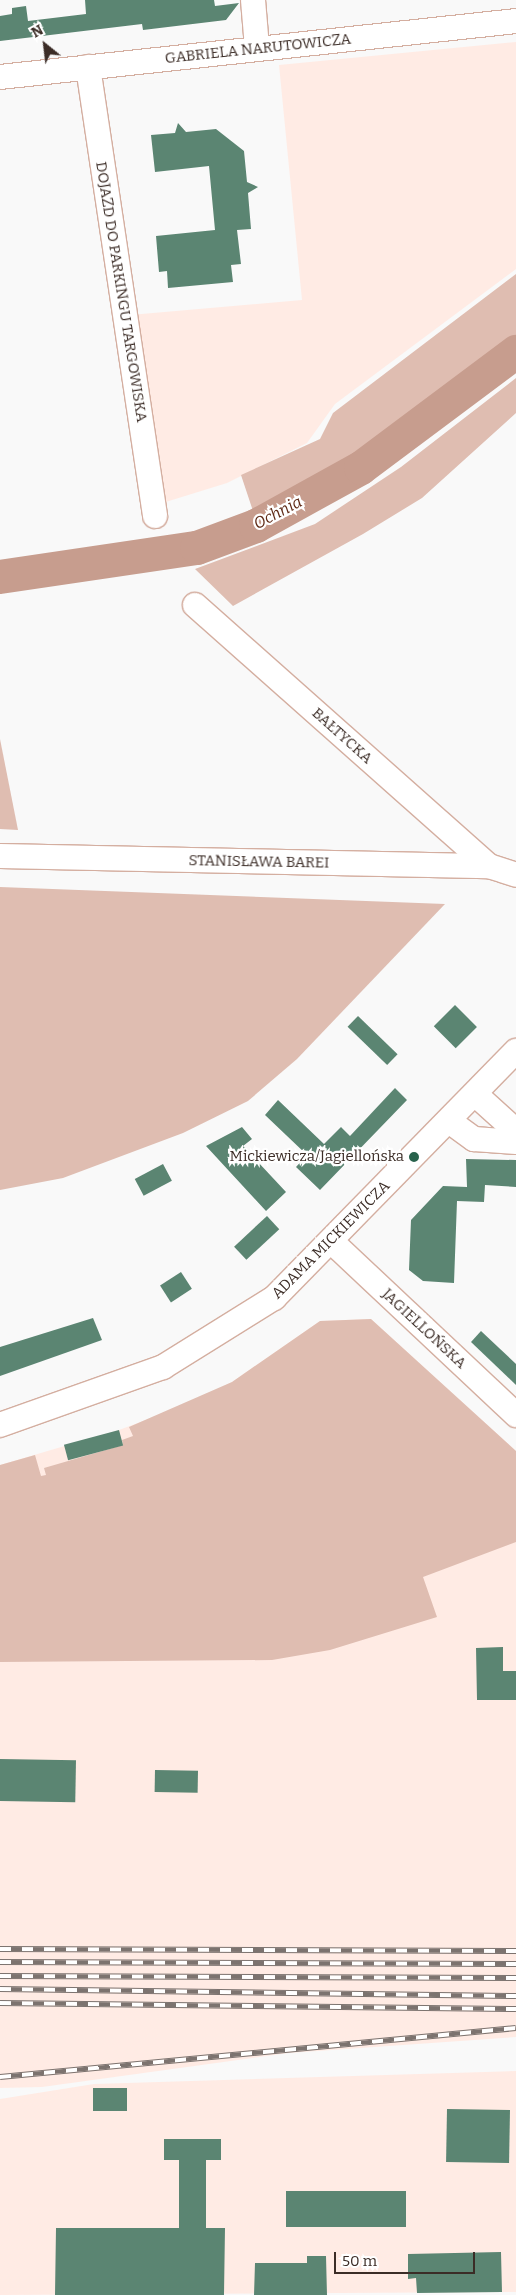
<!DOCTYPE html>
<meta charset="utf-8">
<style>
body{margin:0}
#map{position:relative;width:516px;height:2295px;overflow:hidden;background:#f9f9f9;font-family:Bitter,serif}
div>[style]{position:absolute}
.built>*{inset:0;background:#ffebe4}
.green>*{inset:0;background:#dfbdb1}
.river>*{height:34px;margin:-17px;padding:0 17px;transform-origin:17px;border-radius:17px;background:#c79d8e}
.building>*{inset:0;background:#5b8572;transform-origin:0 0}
.roads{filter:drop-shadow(1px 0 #d4aea0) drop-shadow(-1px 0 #d4aea0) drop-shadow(0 1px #d4aea0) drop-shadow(0 -1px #d4aea0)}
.minor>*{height:24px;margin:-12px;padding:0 12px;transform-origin:12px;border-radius:12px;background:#fff}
.rail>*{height:5.5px;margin-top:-2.75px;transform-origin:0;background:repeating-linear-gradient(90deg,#fff 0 11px,#7c736f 0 22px);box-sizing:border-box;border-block:1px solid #7c736f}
.dots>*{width:14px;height:14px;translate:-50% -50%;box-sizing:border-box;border:2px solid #fff;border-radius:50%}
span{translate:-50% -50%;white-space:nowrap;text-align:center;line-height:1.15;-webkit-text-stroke:4.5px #fff;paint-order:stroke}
.street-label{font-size:15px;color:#3b2c26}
.poi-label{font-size:15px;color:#3b2c26}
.right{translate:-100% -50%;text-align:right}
.water-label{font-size:16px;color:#5f2a16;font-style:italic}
.north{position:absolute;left:20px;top:20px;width:50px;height:50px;-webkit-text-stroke:4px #fff;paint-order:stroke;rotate:331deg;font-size:14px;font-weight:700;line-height:20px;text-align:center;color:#3b2c26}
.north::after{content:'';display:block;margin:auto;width:18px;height:22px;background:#3b2c26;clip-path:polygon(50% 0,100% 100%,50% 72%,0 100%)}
.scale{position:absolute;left:334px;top:2252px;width:141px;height:22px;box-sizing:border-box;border:2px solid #3b2c26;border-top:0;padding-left:6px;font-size:15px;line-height:18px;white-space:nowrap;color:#3b2c26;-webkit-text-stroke:4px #fff;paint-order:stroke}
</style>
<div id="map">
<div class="built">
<i style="clip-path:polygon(516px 42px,516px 269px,335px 404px,307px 443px,227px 483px,156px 505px,130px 315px,302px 300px,279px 65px)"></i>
<i style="clip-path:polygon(371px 1319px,516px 1451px,516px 2037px,289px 2053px,42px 2087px,0 2088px,0 1465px,119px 1430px,191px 1403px,232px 1382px,320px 1321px)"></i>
<i style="clip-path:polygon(516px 2071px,516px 2292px,0 2295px,0 2099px,94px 2084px)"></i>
</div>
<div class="green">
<i style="clip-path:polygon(516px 274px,516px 339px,344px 469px,254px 514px,241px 475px,320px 439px,333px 413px)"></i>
<i style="clip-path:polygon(516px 378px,516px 413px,422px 498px,363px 534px,233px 606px,195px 569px,315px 524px,401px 467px)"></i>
<i style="clip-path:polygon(0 739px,18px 830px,0 829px)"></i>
<i style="clip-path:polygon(0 887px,445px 904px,297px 1059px,248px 1101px,183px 1133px,63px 1178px,0 1190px)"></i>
<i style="clip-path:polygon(371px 1319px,516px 1451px,516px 1542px,423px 1577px,437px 1617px,330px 1650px,272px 1660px,0 1662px,0 1465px,35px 1455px,41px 1476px,46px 1475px,44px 1468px,123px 1445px,122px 1440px,133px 1436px,129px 1427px,232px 1382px,320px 1321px)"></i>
</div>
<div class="river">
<i style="left:0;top:577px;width:199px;rotate:-8.4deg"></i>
<i style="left:197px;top:548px;width:63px;rotate:-20.4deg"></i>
<i style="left:256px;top:526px;width:120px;rotate:-28.9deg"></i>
<i style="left:361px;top:468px;width:194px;rotate:-36.8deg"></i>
</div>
<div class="building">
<i style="clip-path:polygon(85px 0,214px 0,215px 6px,239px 3px,226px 20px,143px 30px,142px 24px,0 41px,0 16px,12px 14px,12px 8px,26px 6px,28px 21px,86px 14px)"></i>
<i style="clip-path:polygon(178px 123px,186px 132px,216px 129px,244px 151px,247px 182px,258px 187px,248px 193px,251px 229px,237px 230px,241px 264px,231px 265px,233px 282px,168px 288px,167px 271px,159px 272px,156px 236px,215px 230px,209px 166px,155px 172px,151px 135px,175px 133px)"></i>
<i style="left:455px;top:1005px;width:31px;height:30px;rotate:45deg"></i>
<i style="left:358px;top:1016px;width:55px;height:15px;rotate:44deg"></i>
<i style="clip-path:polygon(395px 1088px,407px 1100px,320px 1190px,296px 1167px,307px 1155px,265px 1115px,278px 1100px,324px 1144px,341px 1127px,350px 1136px)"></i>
<i style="clip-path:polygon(242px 1127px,252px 1139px,243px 1146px,286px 1192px,266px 1211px,206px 1146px)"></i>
<i style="clip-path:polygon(466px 1159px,516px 1160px,516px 1187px,485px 1185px,484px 1202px,457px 1201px,454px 1283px,423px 1281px,409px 1270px,411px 1220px,443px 1186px,467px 1187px)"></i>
<i style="left:163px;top:1164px;width:19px;height:32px;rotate:62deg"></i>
<i style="left:267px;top:1216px;width:18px;height:45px;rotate:47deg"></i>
<i style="left:181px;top:1272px;width:20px;height:25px;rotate:57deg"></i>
<i style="clip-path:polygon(93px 1318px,102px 1340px,0 1376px,0 1347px)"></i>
<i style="clip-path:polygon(481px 1331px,516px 1364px,516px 1385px,471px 1342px)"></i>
<i style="left:119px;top:1430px;width:16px;height:57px;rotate:75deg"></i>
<i style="clip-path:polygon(503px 1647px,503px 1671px,516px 1671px,516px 1700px,477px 1700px,476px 1648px)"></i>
<i style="left:0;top:1759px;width:76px;height:42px;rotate:1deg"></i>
<i style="left:155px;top:1770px;width:43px;height:22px;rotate:1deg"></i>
<i style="left:127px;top:2088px;width:23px;height:34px;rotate:90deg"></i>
<i style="left:447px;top:2109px;width:63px;height:53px;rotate:1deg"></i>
<i style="clip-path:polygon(164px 2139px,221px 2139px,221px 2160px,206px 2160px,206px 2228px,225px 2228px,224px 2295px,55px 2295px,56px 2228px,179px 2228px,179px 2160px,164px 2160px)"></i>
<i style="left:286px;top:2191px;width:120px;height:36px"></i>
<i style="clip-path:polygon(501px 2252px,502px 2292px,417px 2293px,416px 2278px,408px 2279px,408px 2254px)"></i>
<i style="clip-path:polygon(307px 2256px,326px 2256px,327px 2295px,254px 2295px,255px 2263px,307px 2263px)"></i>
</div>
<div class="roads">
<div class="minor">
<i style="left:253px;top:0;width:48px;rotate:85.2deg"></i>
<i style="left:88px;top:67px;width:454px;rotate:81.5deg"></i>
<i style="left:0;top:77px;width:519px;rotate:-6.19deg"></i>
<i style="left:195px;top:605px;width:393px;rotate:41.6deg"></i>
<i style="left:0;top:856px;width:489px;rotate:1.2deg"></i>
<i style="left:489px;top:866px;width:28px;rotate:18deg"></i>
<i style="left:475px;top:1094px;width:55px;rotate:42.1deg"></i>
<i style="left:449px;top:1121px;width:31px;rotate:36deg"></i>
<i style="left:474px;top:1139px;width:42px;rotate:4.1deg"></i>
<i style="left:332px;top:1242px;width:253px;rotate:43.2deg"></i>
<i style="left:0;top:1425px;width:173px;rotate:-19.6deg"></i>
<i style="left:163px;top:1367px;width:131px;rotate:-31.9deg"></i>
<i style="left:274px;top:1298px;width:346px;rotate:-45.6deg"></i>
</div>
</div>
<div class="rail">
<i style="left:0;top:1949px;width:516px;rotate:0.22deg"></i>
<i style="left:0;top:1962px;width:516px;rotate:0.22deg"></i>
<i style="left:0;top:1976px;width:516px;rotate:0.22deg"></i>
<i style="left:0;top:1989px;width:516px;rotate:0.78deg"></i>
<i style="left:0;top:2003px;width:516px;rotate:0.67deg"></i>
<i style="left:0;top:2077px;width:518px;rotate:-5.42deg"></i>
</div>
<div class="dots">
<i style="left:414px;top:1157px;background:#28624c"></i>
</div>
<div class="street-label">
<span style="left:258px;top:49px;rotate:-6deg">GABRIELA NARUTOWICZA</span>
<span style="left:121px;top:292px;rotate:81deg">DOJAZD DO PARKINGU TARGOWISKA</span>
<span style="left:342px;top:736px;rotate:42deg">BAŁTYCKA</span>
<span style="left:259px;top:862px;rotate:1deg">STANISŁAWA BAREI</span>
<span style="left:331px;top:1240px;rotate:-45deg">ADAMA MICKIEWICZA</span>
<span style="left:424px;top:1329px;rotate:43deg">JAGIELLOŃSKA</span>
</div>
<div class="poi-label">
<span class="right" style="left:404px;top:1157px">Mickiewicza/Jagiellońska</span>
</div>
<div class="water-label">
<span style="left:278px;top:513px;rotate:-28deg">Ochnia</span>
</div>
<div class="north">N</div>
<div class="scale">50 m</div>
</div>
